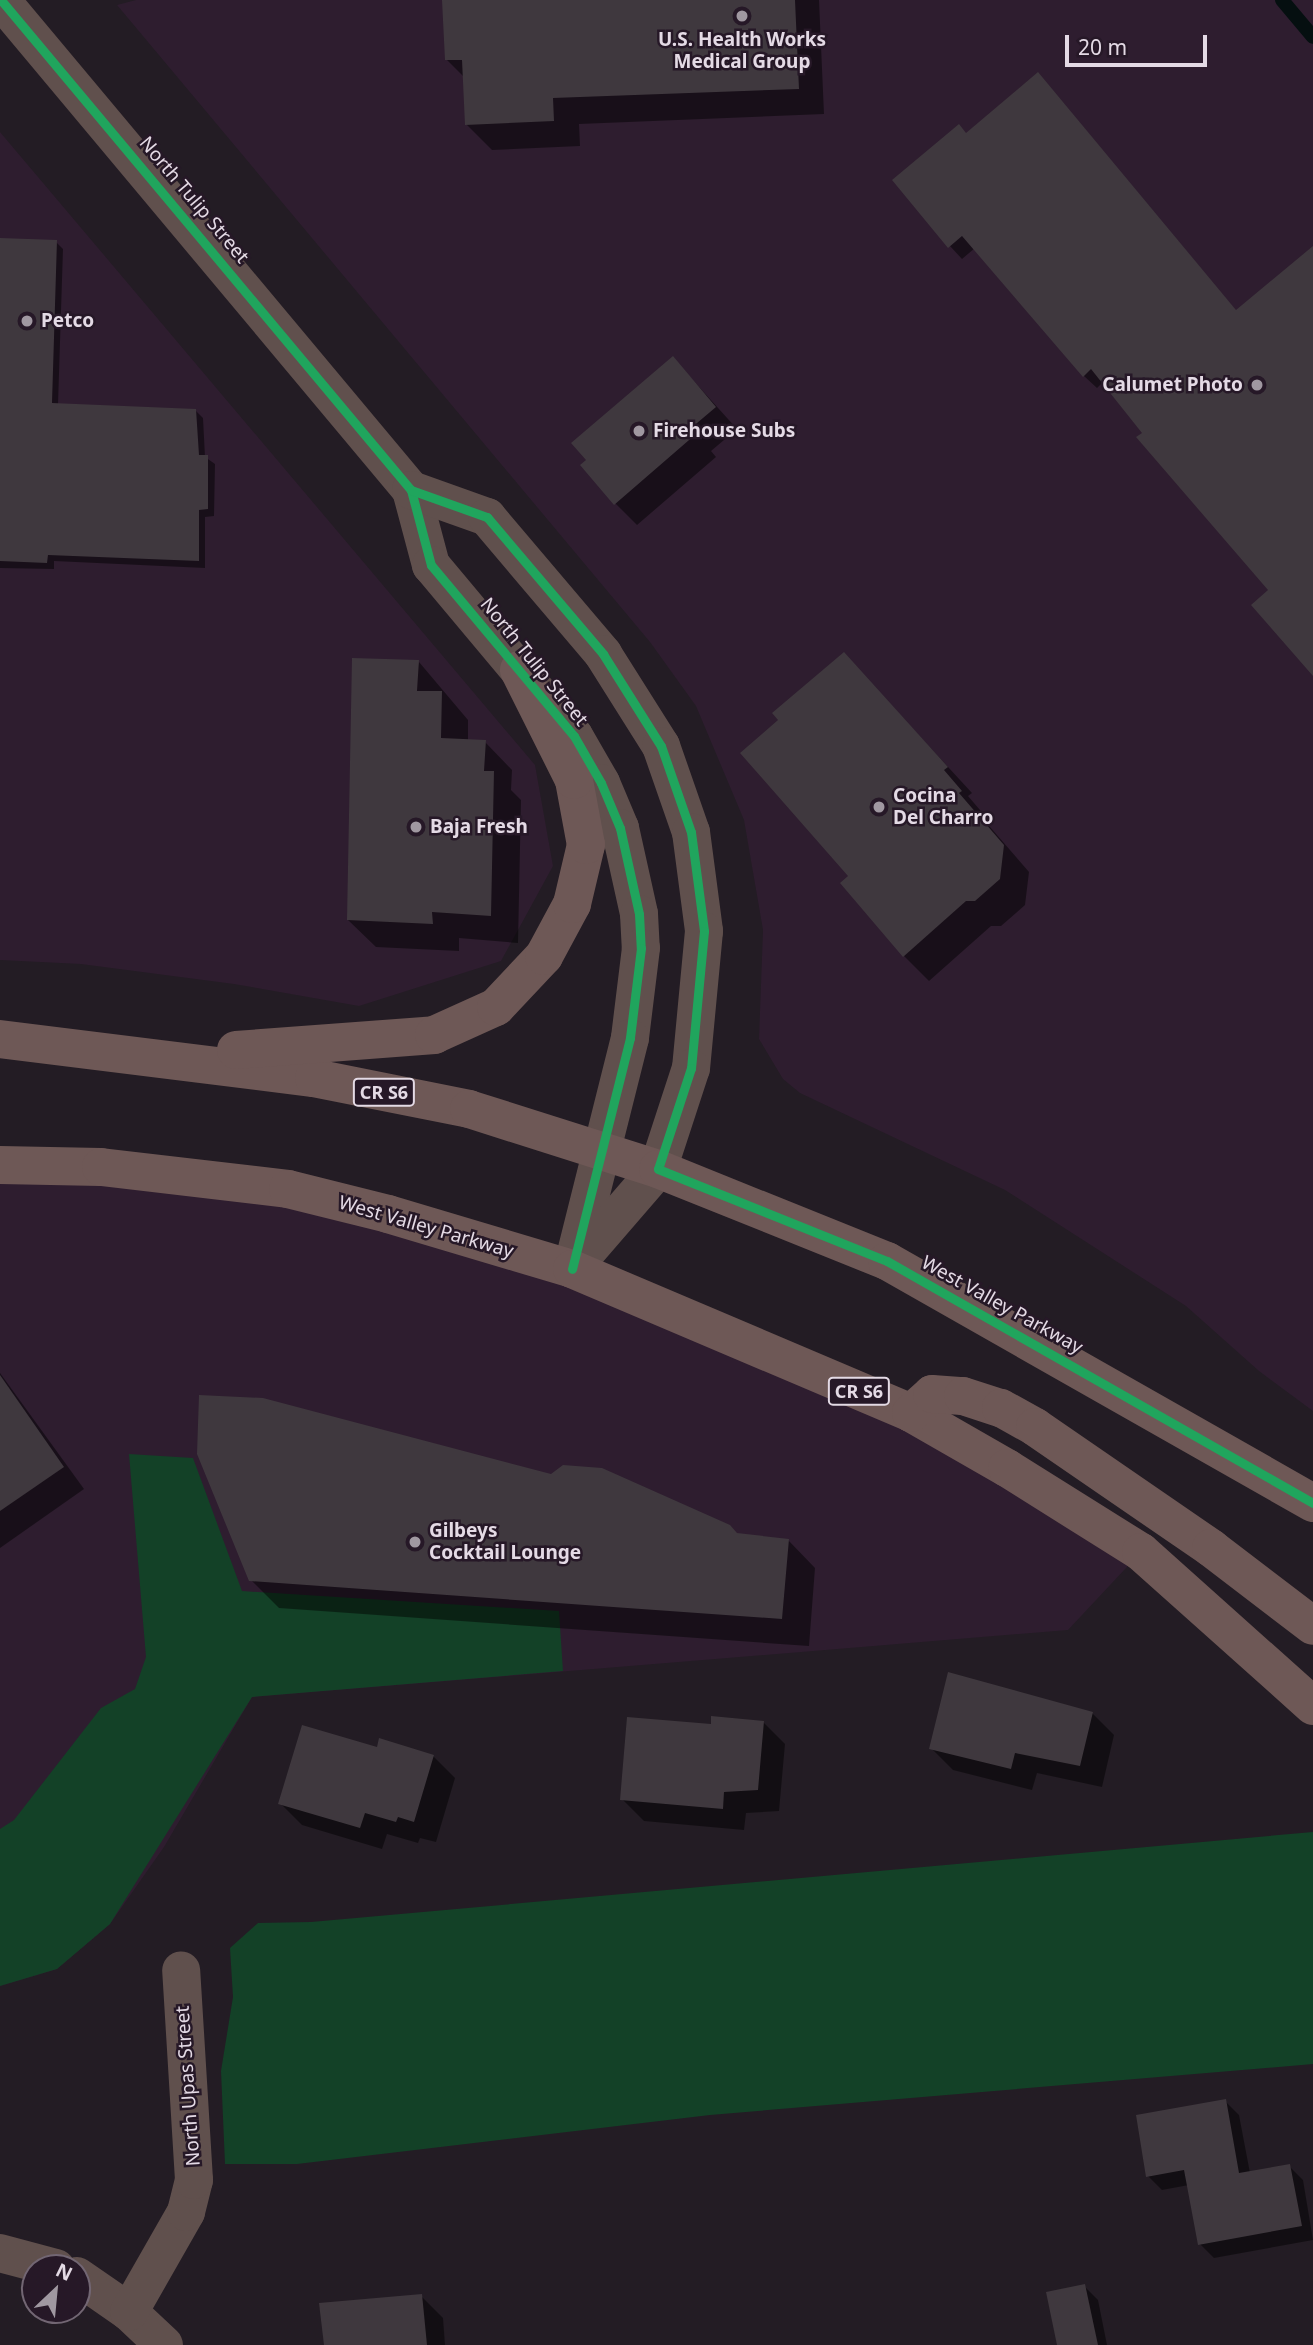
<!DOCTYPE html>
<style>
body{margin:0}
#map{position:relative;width:1313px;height:2345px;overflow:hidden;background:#231c24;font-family:"Noto Sans",sans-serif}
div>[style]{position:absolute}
.built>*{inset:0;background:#2e1d2f}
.green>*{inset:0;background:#134127}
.shadow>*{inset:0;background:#0007}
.stream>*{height:14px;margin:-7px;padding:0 7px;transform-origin:7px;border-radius:7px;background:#050f10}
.building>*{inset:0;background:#3f383e}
.minor>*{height:38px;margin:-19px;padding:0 19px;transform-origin:19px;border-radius:19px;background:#60504d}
.tertiary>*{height:38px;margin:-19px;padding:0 19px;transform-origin:19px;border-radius:19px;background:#60504d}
.primary>*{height:38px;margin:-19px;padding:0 19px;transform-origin:19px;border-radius:19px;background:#6e5856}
.cycleway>*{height:9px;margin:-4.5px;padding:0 4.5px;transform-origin:4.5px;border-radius:4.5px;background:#20a55d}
.dots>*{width:19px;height:19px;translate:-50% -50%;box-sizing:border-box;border:4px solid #261827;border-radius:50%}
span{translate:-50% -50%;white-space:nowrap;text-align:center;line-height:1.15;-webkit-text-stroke:5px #261827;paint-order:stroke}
.shield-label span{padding:2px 5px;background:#261827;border:2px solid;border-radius:5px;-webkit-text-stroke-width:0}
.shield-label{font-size:18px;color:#e4dae5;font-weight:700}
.poi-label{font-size:19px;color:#e4dae5;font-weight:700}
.left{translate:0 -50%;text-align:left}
.right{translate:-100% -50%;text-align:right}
.street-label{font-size:19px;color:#e4dae5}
.north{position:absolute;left:21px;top:2254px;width:70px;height:70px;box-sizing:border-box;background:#261827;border:2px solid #726673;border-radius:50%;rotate:26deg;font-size:19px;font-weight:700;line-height:28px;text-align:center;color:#e4dae5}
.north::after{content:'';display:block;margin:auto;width:24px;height:32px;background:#a098a1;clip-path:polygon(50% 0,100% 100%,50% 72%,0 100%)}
.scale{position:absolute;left:1065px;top:35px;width:142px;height:32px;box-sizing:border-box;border:4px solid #e4dae5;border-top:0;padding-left:9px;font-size:21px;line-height:24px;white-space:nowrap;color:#e4dae5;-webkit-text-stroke:5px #261827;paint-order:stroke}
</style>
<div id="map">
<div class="built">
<i style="clip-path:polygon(136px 0,1313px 0,1313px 1411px,1259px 1371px,1186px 1306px,1005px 1190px,800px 1093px,783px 1079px,759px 1039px,763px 930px,744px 820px,696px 706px,650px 642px,117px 5px)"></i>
<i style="clip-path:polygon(0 132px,535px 765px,553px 866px,501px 961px,359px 1006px,234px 984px,81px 964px,0 960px)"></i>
<i style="clip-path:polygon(0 1165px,388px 1214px,911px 1413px,1141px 1552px,1068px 1630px,252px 1697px,164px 1847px,110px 1924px,57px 1969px,0 1986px)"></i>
</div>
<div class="green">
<i style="clip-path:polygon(129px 1454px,193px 1458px,242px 1591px,559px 1611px,563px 1671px,252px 1697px,110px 1924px,57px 1969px,0 1986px,0 1829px,14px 1820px,101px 1708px,135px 1689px,146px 1657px)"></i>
<i style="clip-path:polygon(1313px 1832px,1313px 2064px,710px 2115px,297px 2164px,225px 2164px,221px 2071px,233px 1997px,230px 1948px,258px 1923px,311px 1922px)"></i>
</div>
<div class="shadow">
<i style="clip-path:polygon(444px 0,819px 0,824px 114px,579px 124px,580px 146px,492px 150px,466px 124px,464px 77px,446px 59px)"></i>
<i style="clip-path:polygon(1038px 75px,1237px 312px,1313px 263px,1313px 674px,1271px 590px,1103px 382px,1097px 388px,1084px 376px,975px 248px,962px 259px,950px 246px,967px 134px)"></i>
<i style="clip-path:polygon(0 240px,56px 242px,63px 249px,58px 405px,196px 411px,203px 418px,205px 457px,215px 464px,214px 516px,205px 517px,205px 568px,54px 561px,54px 569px,0 568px)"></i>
<i style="clip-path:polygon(673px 358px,737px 429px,711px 451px,716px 457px,637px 525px,615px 503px)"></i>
<i style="clip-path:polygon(844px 654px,972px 793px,968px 796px,986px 817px,984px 820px,1029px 872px,1025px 905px,1001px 926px,991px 926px,929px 981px,904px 956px,851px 877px,781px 720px)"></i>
<i style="clip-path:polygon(419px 662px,468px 720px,468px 741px,485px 742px,512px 770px,511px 790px,521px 800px,518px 943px,459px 938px,459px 951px,376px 947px,348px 920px)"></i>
<i style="clip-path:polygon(0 1373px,84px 1489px,0 1548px)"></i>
<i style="clip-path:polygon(552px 1476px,737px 1535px,788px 1540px,815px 1568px,809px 1646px,279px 1608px,251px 1580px)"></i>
<i style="clip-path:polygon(1092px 1713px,1114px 1735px,1102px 1787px,1037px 1773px,1032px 1790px,953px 1770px,931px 1748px)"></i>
<i style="clip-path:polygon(763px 1722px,785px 1744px,779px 1811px,746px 1813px,744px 1830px,644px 1821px,622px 1799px)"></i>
<i style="clip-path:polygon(378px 1749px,433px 1756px,455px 1778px,436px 1842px,420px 1838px,418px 1843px,387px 1834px,382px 1849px,302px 1825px,280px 1803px)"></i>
<i style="clip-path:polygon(1225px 2101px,1239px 2115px,1250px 2173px,1289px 2166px,1303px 2180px,1313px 2240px,1214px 2258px,1200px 2244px,1189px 2185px,1162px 2190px,1148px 2176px)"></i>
<i style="clip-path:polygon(1084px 2286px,1098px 2300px,1107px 2345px,1060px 2345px)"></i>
<i style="clip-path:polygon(421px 2296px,443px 2318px,445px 2345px,325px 2345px)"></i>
</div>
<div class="stream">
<i style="left:1282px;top:0;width:48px;rotate:50deg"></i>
</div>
<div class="building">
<i style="clip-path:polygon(442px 0,795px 0,799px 89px,553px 98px,554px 121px,465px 125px,462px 60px,445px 60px)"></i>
<i style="clip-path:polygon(1038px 72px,1236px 310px,1313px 246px,1313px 676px,1251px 605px,1268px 590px,1136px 437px,1142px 433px,1091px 369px,1083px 377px,962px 236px,948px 248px,892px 180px,959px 124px,966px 133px)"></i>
<i style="clip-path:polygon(0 238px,57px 240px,52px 403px,196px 409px,199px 455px,208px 455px,208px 509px,199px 510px,199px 561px,48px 555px,47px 563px,0 561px)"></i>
<i style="clip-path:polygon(673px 356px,716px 407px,690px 429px,696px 434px,614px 505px,580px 465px,586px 460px,571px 443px)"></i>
<i style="clip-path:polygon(844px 652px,948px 767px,944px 770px,962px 791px,959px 793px,1004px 845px,1000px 879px,975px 901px,966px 901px,903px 957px,840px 883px,848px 876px,740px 753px,778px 720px,772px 713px)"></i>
<i style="clip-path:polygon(352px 658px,419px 660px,417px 691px,442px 691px,441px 738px,486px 740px,484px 771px,494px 771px,491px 916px,432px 912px,433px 924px,347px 920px)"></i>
<i style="clip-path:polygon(0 1375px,64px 1467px,0 1511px)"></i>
<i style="clip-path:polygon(199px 1395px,263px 1398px,551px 1474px,563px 1465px,602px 1468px,730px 1525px,737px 1533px,789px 1539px,782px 1619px,249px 1581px,197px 1454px)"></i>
<i style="clip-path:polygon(948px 1672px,1093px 1712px,1080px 1766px,1015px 1753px,1011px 1769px,929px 1749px)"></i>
<i style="clip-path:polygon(711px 1716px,764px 1721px,758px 1790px,724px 1792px,723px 1809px,620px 1800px,627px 1717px,711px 1724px)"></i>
<i style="clip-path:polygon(302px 1725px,377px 1747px,379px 1738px,434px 1755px,414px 1822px,398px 1817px,396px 1822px,365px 1813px,360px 1828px,278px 1804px)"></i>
<i style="clip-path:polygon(1226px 2099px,1239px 2173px,1290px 2164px,1302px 2226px,1198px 2245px,1184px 2170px,1146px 2177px,1136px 2115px)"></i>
<i style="clip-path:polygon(1085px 2284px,1098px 2345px,1057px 2345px,1046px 2292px)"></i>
<i style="clip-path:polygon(422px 2294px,427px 2345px,324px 2345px,319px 2303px)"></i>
</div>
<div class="minor">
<i style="left:0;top:2253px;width:58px;rotate:15deg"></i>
<i style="left:77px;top:2276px;width:63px;rotate:34.7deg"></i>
<i style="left:129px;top:2312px;width:48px;rotate:43.3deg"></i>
<i style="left:129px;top:2312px;width:115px;rotate:-60.3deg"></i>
<i style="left:186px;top:2212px;width:33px;rotate:-76deg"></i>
<i style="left:194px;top:2180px;width:210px;rotate:-93.5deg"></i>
</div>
<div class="tertiary">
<i style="left:1px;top:0;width:639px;rotate:50.08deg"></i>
<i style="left:411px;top:490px;width:78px;rotate:75.1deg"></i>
<i style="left:431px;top:565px;width:223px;rotate:50.1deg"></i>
<i style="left:574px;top:736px;width:54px;rotate:60.1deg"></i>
<i style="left:601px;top:783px;width:49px;rotate:67.1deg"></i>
<i style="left:620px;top:828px;width:88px;rotate:77.5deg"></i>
<i style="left:639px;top:914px;width:34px;rotate:87deg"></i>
<i style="left:641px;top:948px;width:91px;rotate:97deg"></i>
<i style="left:630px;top:1038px;width:238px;rotate:104.1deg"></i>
<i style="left:411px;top:490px;width:81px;rotate:19.6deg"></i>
<i style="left:487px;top:517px;width:180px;rotate:49.7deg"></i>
<i style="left:603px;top:654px;width:109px;rotate:57.8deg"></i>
<i style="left:661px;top:746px;width:91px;rotate:70.8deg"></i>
<i style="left:691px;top:832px;width:100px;rotate:82.5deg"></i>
<i style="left:704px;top:931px;width:138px;rotate:95.4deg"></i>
<i style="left:691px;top:1068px;width:106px;rotate:108.1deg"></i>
<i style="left:658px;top:1169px;width:125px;rotate:130.8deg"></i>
</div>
<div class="primary">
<i style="left:0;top:1039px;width:316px;rotate:7.1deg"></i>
<i style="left:314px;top:1078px;width:158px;rotate:11.3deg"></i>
<i style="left:469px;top:1109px;width:198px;rotate:17.6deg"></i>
<i style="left:658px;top:1169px;width:247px;rotate:21.9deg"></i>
<i style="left:887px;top:1261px;width:490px;rotate:29.6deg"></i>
<i style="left:236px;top:1050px;width:199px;rotate:-4.3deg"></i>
<i style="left:434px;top:1035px;width:68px;rotate:-24.3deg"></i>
<i style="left:496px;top:1007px;width:70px;rotate:-46.7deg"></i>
<i style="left:544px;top:956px;width:59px;rotate:-61.7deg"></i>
<i style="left:572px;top:904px;width:61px;rotate:-76.7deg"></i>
<i style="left:586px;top:845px;width:66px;rotate:-100.5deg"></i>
<i style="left:574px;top:780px;width:123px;rotate:-116.6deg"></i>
<i style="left:0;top:1165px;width:101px;rotate:1.1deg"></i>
<i style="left:101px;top:1167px;width:188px;rotate:6.7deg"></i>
<i style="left:288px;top:1189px;width:103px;rotate:14deg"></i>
<i style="left:388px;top:1214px;width:192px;rotate:16.6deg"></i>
<i style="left:572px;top:1269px;width:368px;rotate:23deg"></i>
<i style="left:911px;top:1413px;width:111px;rotate:29.8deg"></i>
<i style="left:1007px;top:1468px;width:158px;rotate:32.1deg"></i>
<i style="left:1141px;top:1552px;width:231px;rotate:41.8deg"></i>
<i style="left:911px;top:1413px;width:28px;rotate:-42deg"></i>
<i style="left:932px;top:1394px;width:31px;rotate:4deg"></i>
<i style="left:963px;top:1396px;width:40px;rotate:18deg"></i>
<i style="left:1001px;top:1408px;width:39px;rotate:29deg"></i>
<i style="left:1035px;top:1427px;width:214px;rotate:34.5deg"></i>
<i style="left:1211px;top:1548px;width:128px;rotate:37.4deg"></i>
</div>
<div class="cycleway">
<i style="left:1px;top:0;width:639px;rotate:50.08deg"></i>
<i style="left:411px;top:490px;width:78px;rotate:75.1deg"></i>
<i style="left:431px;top:565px;width:223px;rotate:50.1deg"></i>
<i style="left:574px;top:736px;width:54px;rotate:60.1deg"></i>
<i style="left:601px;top:783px;width:49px;rotate:67.1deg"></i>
<i style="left:620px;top:828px;width:88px;rotate:77.5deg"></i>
<i style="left:639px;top:914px;width:34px;rotate:87deg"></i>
<i style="left:641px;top:948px;width:91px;rotate:97deg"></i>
<i style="left:630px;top:1038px;width:238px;rotate:104.1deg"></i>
<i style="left:411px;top:490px;width:81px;rotate:19.6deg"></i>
<i style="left:487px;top:517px;width:180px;rotate:49.7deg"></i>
<i style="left:603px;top:654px;width:109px;rotate:57.8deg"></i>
<i style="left:661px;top:746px;width:91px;rotate:70.8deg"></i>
<i style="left:691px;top:832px;width:100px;rotate:82.5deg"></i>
<i style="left:704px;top:931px;width:138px;rotate:95.4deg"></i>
<i style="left:691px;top:1068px;width:106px;rotate:108.1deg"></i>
<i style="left:658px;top:1169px;width:247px;rotate:21.9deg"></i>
<i style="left:887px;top:1261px;width:490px;rotate:29.6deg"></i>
</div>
<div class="dots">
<i style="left:742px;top:16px;background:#a098a1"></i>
<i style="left:27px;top:321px;background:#a098a1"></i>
<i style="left:1257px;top:385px;background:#a098a1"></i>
<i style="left:639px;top:431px;background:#a098a1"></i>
<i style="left:879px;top:807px;background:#a098a1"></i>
<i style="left:416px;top:827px;background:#a098a1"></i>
<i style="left:415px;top:1542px;background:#a098a1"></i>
</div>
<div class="shield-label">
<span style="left:384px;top:1092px">CR S6</span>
<span style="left:859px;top:1391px">CR S6</span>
</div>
<div class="poi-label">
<span style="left:742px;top:51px">U.S. Health Works<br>Medical Group</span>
<span class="left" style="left:41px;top:321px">Petco</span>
<span class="right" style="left:1243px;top:385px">Calumet Photo</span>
<span class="left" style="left:653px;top:431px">Firehouse Subs</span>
<span class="left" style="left:893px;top:807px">Cocina<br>Del Charro</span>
<span class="left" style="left:430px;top:827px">Baja Fresh</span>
<span class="left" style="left:429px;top:1542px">Gilbeys<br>Cocktail Lounge</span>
</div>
<div class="street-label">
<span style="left:194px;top:200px;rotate:50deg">North Tulip Street</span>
<span style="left:534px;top:662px;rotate:51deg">North Tulip Street</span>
<span style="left:426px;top:1227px;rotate:16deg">West Valley Parkway</span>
<span style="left:1002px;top:1305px;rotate:29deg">West Valley Parkway</span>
<span style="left:188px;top:2086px;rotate:-94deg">North Upas Street</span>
</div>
<div class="north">N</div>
<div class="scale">20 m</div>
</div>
